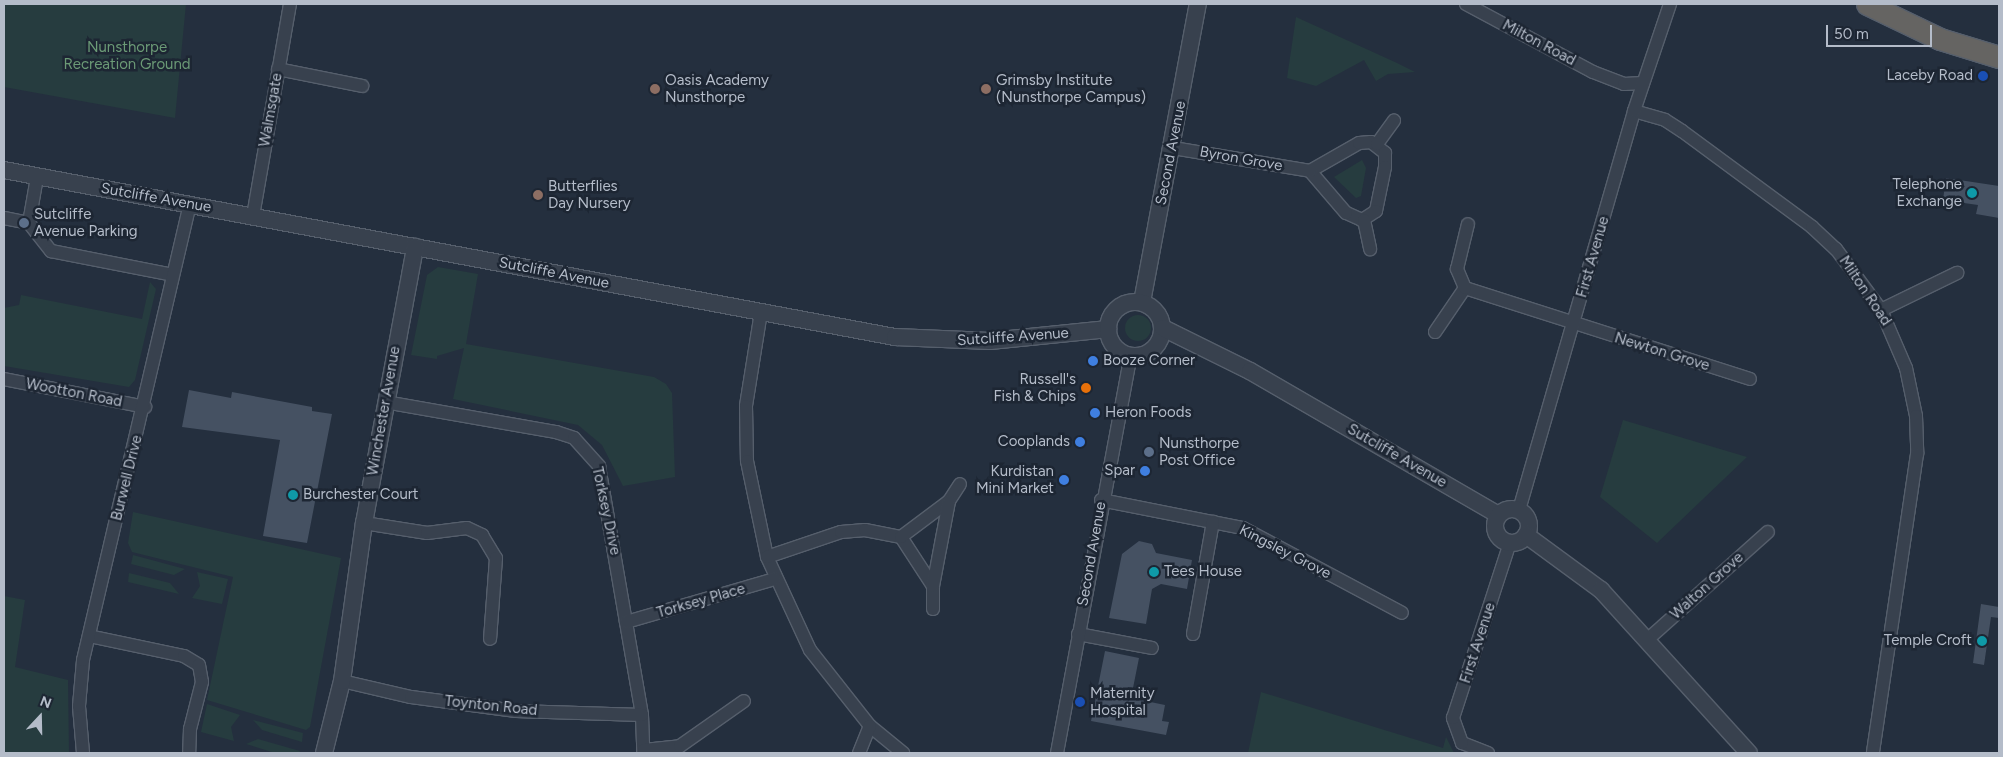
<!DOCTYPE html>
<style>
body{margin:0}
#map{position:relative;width:2003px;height:757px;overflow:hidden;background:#242f3e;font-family:Figtree,sans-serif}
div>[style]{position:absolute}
.green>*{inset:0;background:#263c3f}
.round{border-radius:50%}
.building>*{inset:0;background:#455162}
.roads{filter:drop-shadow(1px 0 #565f6c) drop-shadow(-1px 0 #565f6c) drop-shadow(0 1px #565f6c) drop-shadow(0 -1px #565f6c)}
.minor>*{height:12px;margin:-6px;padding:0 6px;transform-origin:6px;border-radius:6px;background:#38414e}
.tertiary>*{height:16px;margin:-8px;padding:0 8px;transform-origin:8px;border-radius:8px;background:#38414e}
.tertiary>.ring{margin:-8px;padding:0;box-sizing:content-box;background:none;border:16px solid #38414e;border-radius:50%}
.trunk>*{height:21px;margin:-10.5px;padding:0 10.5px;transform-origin:10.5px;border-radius:10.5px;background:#656462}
.dots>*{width:14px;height:14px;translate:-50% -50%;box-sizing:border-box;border:2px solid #1d2633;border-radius:50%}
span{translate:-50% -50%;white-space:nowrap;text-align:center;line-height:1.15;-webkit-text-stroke:5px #1d2633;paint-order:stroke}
.street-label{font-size:15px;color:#b4bcc9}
.park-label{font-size:15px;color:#6b9a76}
.poi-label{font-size:15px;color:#b4bcc9}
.right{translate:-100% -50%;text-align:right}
.left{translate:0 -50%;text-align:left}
.frame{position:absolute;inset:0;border:5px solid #b4bcc9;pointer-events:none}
.north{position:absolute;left:15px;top:692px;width:50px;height:50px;-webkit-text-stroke:4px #1d2633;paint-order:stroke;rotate:21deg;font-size:14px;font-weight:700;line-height:20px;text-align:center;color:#b4bcc9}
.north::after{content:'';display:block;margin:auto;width:18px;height:22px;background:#b4bcc9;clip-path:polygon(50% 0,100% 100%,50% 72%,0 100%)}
.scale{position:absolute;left:1826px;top:25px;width:106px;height:22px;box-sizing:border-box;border:2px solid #b4bcc9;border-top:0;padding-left:6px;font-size:15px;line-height:18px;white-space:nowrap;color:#b4bcc9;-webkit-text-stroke:4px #1d2633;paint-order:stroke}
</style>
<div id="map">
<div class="green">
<i style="clip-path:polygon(4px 4px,186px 4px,175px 118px,4px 87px)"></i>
<i style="clip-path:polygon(1296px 17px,1397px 63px,1415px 72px,1388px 74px,1376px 81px,1364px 60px,1316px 86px,1287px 78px)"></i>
<i style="clip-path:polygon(1362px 160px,1366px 168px,1361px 196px,1356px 198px,1334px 177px)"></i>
<i style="clip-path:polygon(438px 267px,478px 274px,466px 344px,654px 377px,666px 384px,672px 393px,675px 477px,623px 486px,602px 445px,578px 425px,453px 399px,464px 348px,437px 356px,437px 359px,411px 355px,427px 275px)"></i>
<i style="clip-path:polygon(150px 282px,156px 289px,135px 380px,129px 387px,4px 366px,4px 308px,19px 305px,21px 295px,142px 319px)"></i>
<i class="round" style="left:1125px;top:315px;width:26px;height:26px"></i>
<i style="clip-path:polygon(1623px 420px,1747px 457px,1657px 543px,1600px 497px)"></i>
<i style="clip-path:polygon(133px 512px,341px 558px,310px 727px,306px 730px,207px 700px,233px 577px,132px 552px,128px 543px)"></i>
<i style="clip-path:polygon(133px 555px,185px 569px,174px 575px,131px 564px)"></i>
<i style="clip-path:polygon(197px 572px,228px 579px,222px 604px,192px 598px,200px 586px)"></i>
<i style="clip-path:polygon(129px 573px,170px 583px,179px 594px,128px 582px)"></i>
<i style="clip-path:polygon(4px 596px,25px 600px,15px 667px,68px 680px,69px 753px,4px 753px)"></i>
<i style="clip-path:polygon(1261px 692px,1443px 748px,1446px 737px,1454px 753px,1248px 753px)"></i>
<i style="clip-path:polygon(207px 704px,240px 715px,231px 727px,234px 741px,201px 732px)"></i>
<i style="clip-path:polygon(253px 720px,303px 733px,302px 742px,262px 730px)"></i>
<i style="clip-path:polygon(258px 739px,300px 751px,299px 753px,275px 753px,246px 744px)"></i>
</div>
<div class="building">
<i style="clip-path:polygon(1946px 178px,1999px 186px,1999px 218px,1976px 214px,1978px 205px,1943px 200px)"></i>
<i style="clip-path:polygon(189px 390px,231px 398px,232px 392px,312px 407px,312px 411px,332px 414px,307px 543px,263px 536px,280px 440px,182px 427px)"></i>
<i style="clip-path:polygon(1139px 541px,1152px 544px,1156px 553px,1192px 560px,1187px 589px,1161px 584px,1152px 589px,1146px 624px,1109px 618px,1122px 554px)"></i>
<i style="clip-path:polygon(1981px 604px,1999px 607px,1999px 618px,1991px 617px,1984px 665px,1973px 663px)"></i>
<i style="clip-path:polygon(1105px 651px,1139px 658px,1131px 698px,1165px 705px,1162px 721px,1169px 722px,1166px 735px,1091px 721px)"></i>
</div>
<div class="roads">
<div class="minor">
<i style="left:1466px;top:4px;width:144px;rotate:28.2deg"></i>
<i style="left:1593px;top:72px;width:33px;rotate:21deg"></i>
<i style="left:1624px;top:84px;width:19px;rotate:-3deg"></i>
<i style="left:278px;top:69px;width:86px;rotate:11.4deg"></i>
<i style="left:1634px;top:111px;width:32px;rotate:16deg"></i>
<i style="left:1665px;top:120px;width:20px;rotate:33deg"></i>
<i style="left:1682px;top:131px;width:162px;rotate:36.4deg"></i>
<i style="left:1812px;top:227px;width:33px;rotate:43deg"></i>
<i style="left:1836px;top:249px;width:76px;rotate:53.6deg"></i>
<i style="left:1881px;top:310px;width:63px;rotate:66.7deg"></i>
<i style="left:1906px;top:368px;width:49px;rotate:78.2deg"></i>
<i style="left:1916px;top:416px;width:38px;rotate:88deg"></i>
<i style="left:1917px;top:454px;width:302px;rotate:98.4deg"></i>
<i style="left:1371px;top:142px;width:18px;rotate:38deg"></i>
<i style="left:1385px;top:153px;width:14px;rotate:90deg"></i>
<i style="left:1385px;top:167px;width:45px;rotate:101.6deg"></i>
<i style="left:1376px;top:211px;width:17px;rotate:147deg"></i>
<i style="left:1362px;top:220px;width:17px;rotate:-156deg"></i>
<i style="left:1346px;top:213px;width:55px;rotate:-130.6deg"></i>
<i style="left:1310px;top:171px;width:56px;rotate:-29.7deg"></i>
<i style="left:1359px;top:143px;width:12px;rotate:-5deg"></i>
<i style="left:1377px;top:144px;width:29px;rotate:-54deg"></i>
<i style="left:1173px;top:148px;width:139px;rotate:9.5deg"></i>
<i style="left:253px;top:216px;width:215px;rotate:-80.1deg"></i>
<i style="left:4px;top:218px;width:25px;rotate:11deg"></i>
<i style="left:29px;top:223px;width:36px;rotate:52deg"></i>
<i style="left:51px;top:251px;width:124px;rotate:11.1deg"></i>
<i style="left:1364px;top:220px;width:30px;rotate:78deg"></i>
<i style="left:29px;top:223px;width:47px;rotate:-80.1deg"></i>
<i style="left:1465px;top:288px;width:299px;rotate:17.7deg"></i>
<i style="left:1881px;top:310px;width:85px;rotate:-26deg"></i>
<i style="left:761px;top:312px;width:95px;rotate:99.1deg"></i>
<i style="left:746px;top:406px;width:55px;rotate:89deg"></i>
<i style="left:747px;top:461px;width:98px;rotate:78.2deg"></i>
<i style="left:767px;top:557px;width:102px;rotate:65.2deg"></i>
<i style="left:810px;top:650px;width:97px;rotate:51.7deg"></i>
<i style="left:870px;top:726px;width:43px;rotate:39.3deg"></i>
<i style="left:1435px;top:332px;width:53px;rotate:-55.7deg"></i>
<i style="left:1465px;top:288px;width:21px;rotate:-113deg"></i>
<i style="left:1457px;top:269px;width:46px;rotate:-76.3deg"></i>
<i style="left:4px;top:379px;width:144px;rotate:11.2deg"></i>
<i style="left:385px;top:402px;width:174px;rotate:10deg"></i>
<i style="left:556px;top:432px;width:19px;rotate:18deg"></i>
<i style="left:574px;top:438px;width:38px;rotate:48deg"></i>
<i style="left:599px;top:466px;width:253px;rotate:80.2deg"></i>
<i style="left:642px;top:715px;width:38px;rotate:88deg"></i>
<i style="left:1101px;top:500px;width:145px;rotate:11.2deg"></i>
<i style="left:1243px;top:528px;width:180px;rotate:28.1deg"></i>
<i style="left:1519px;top:510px;width:415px;rotate:-73.9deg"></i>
<i style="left:1634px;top:111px;width:113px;rotate:-71.4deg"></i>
<i style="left:364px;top:523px;width:64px;rotate:9deg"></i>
<i style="left:427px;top:533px;width:40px;rotate:-7.1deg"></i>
<i style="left:467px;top:528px;width:17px;rotate:25deg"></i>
<i style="left:482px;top:535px;width:27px;rotate:59deg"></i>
<i style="left:496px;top:558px;width:81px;rotate:94.2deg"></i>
<i style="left:901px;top:537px;width:59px;rotate:56.9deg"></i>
<i style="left:767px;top:557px;width:78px;rotate:-18.7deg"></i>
<i style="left:841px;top:532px;width:24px;rotate:-5deg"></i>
<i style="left:865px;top:530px;width:37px;rotate:11deg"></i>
<i style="left:901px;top:537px;width:60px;rotate:-36.9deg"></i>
<i style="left:949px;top:501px;width:20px;rotate:-57deg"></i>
<i style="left:933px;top:609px;width:23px;rotate:-90deg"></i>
<i style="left:933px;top:586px;width:86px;rotate:-79.3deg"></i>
<i style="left:626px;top:622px;width:155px;rotate:-16.1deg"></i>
<i style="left:1078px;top:634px;width:75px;rotate:10.7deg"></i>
<i style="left:1193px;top:634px;width:114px;rotate:-79.9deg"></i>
<i style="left:89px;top:636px;width:97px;rotate:11.9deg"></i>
<i style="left:184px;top:656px;width:17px;rotate:31deg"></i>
<i style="left:199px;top:665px;width:17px;rotate:80deg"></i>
<i style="left:202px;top:682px;width:49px;rotate:104.3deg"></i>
<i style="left:190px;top:729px;width:24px;rotate:92deg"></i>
<i style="left:1647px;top:640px;width:162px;rotate:-41.8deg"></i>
<i style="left:342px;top:681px;width:71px;rotate:13.1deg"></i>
<i style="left:411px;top:697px;width:106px;rotate:7.6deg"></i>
<i style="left:516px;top:711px;width:126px;rotate:1.8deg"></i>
<i style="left:644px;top:750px;width:36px;rotate:-6deg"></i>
<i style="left:680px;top:746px;width:78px;rotate:-35.1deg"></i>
<i style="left:83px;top:753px;width:47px;rotate:-94.9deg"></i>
<i style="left:79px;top:706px;width:46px;rotate:-85deg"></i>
<i style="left:83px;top:660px;width:468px;rotate:-76.8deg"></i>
<i style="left:859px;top:753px;width:29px;rotate:-68deg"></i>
<i style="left:1057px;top:753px;width:405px;rotate:-79.5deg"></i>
<i style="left:1488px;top:753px;width:28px;rotate:-159deg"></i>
<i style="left:1462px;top:743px;width:27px;rotate:-110deg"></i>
<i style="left:1453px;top:718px;width:184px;rotate:-72deg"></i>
</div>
<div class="tertiary">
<i style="left:4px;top:170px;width:907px;rotate:10.62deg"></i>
<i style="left:895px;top:337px;width:95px;rotate:2.4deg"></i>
<i style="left:990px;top:341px;width:119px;rotate:-5.8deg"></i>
<i style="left:1142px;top:302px;width:303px;rotate:-79.4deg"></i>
<i class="ring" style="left:1108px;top:302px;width:38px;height:38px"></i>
<i style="left:1163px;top:328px;width:97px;rotate:26.3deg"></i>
<i style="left:1250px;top:371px;width:287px;rotate:30.1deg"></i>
<i class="ring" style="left:1495px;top:509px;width:18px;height:18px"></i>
<i style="left:1526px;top:535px;width:93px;rotate:36.3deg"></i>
<i style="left:1601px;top:590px;width:220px;rotate:47.8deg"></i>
<i style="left:324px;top:753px;width:74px;rotate:-76deg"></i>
<i style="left:342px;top:681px;width:160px;rotate:-82.1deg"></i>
<i style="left:364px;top:523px;width:281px;rotate:-79.5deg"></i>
</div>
<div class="trunk">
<i style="left:1867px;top:4px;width:81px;rotate:25.6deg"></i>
<i style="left:1940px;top:39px;width:62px;rotate:17deg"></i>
</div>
</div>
<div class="dots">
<i style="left:1983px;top:76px;background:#1a4fb4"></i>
<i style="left:655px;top:89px;background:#8d6e63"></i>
<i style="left:986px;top:89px;background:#8d6e63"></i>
<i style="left:1972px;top:193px;background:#0f9aa8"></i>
<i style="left:538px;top:195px;background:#8d6e63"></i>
<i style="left:24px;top:223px;background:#5c6f8a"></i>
<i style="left:1093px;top:361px;background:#3f7fe0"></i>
<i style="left:1086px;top:388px;background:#e8710a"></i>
<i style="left:1095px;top:413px;background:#3f7fe0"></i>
<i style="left:1080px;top:442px;background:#3f7fe0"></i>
<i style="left:1149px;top:452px;background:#5c6f8a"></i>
<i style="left:1145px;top:471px;background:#3f7fe0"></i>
<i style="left:1064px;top:480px;background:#3f7fe0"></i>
<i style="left:293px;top:495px;background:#0f9aa8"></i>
<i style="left:1154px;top:572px;background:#0f9aa8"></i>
<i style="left:1982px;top:641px;background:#0f9aa8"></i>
<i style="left:1080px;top:702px;background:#1a4fb4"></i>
</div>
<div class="street-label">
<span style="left:1539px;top:43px;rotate:28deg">Milton Road</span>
<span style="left:271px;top:110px;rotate:-80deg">Walmsgate</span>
<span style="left:1171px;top:153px;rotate:-79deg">Second Avenue</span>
<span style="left:1241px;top:159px;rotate:10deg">Byron Grove</span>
<span style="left:156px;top:198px;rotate:10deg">Sutcliffe Avenue</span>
<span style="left:1593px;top:257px;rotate:-74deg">First Avenue</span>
<span style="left:554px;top:273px;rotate:11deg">Sutcliffe Avenue</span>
<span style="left:1865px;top:291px;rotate:56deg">Milton Road</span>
<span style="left:1013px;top:337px;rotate:-4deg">Sutcliffe Avenue</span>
<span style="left:1662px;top:352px;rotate:17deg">Newton Grove</span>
<span style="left:74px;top:393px;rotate:11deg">Wootton Road</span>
<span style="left:384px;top:411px;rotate:-80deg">Winchester Avenue</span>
<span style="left:1397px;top:456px;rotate:30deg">Sutcliffe Avenue</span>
<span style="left:127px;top:478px;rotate:-76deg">Burwell Drive</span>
<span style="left:606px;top:511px;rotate:78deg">Torksey Drive</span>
<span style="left:1285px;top:552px;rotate:27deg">Kingsley Grove</span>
<span style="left:1092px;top:554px;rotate:-80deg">Second Avenue</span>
<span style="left:1707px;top:586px;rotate:-42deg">Walton Grove</span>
<span style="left:701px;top:601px;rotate:-16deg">Torksey Place</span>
<span style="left:1478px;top:643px;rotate:-72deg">First Avenue</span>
<span style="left:491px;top:706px;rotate:6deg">Toynton Road</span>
</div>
<div class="park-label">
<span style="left:127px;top:56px">Nunsthorpe<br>Recreation Ground</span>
</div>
<div class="poi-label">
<span class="right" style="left:1973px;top:76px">Laceby Road</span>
<span class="left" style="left:665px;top:89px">Oasis Academy<br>Nunsthorpe</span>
<span class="left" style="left:996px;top:89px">Grimsby Institute<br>(Nunsthorpe Campus)</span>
<span class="right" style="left:1962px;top:193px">Telephone<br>Exchange</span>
<span class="left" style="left:548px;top:195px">Butterflies<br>Day Nursery</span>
<span class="left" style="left:34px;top:223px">Sutcliffe<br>Avenue Parking</span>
<span class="left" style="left:1103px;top:361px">Booze Corner</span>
<span class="right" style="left:1076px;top:388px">Russell's<br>Fish &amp; Chips</span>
<span class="left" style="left:1105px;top:413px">Heron Foods</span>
<span class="right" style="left:1070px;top:442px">Cooplands</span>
<span class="left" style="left:1159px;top:452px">Nunsthorpe<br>Post Office</span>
<span class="right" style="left:1054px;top:480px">Kurdistan<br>Mini Market</span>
<span class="right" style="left:1135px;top:471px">Spar</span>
<span class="left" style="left:303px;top:495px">Burchester Court</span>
<span class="left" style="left:1164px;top:572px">Tees House</span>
<span class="right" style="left:1972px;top:641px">Temple Croft</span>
<span class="left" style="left:1090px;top:702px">Maternity<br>Hospital</span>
</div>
<div class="frame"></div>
<div class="north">N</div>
<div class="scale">50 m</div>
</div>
